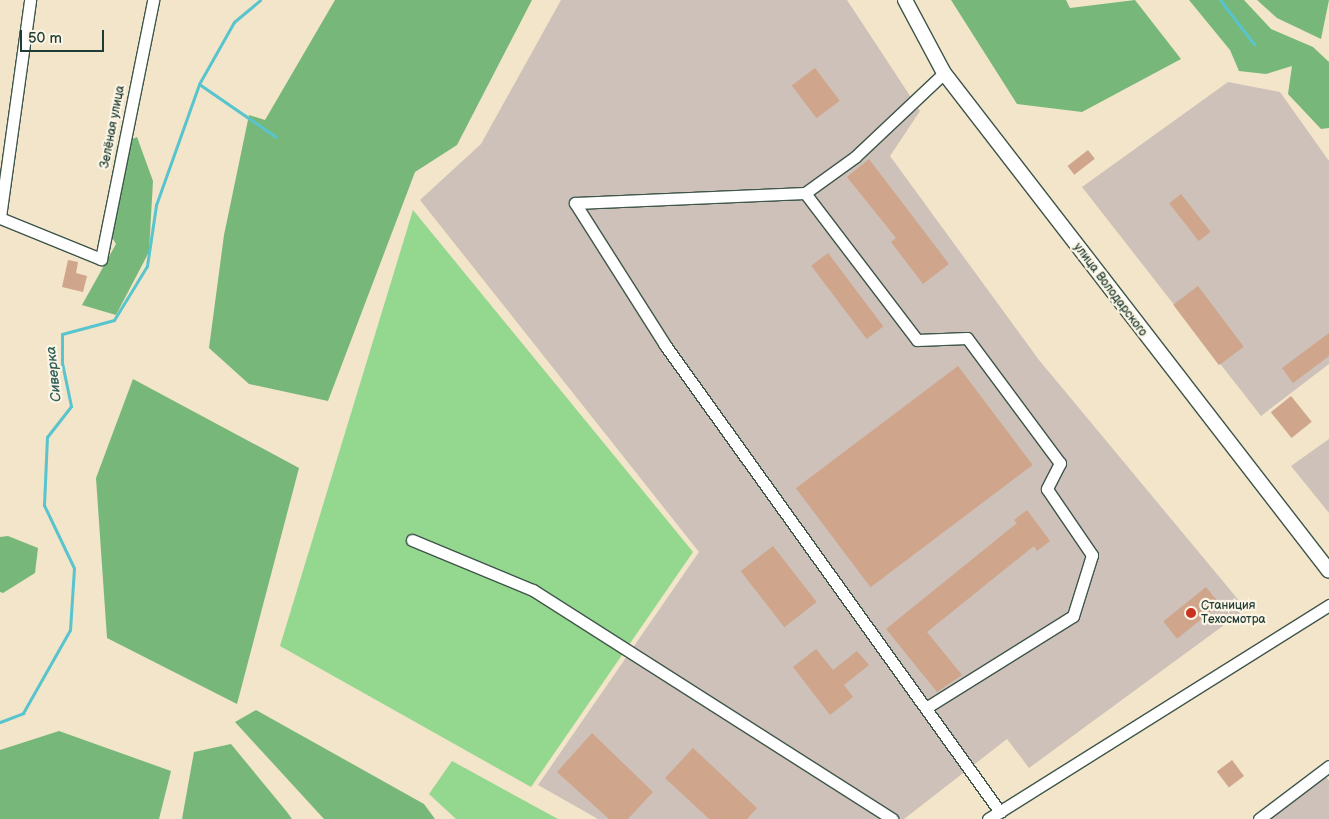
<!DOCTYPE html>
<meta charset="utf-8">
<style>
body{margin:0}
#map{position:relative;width:1329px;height:819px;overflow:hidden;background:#f2e5c9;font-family:"Balsamiq Sans",sans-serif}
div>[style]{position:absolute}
.industrial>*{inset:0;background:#cec1b9}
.green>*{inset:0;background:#94d78f}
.forest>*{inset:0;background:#77b87a}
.stream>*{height:3px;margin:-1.5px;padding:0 1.5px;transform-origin:1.5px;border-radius:1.5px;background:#57c4ce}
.building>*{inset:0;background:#cfa58b;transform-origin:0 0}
.roads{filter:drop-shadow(1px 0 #3f564a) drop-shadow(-1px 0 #3f564a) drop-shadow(0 1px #3f564a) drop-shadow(0 -1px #3f564a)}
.minor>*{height:11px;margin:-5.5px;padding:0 5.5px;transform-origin:5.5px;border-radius:5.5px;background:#fff}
.major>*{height:14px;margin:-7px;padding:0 7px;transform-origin:7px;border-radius:7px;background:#fff}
.dots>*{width:14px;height:14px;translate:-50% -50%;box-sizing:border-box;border:2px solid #fcf5e5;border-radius:50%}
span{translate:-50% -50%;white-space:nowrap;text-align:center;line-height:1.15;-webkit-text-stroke:4.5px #fcf5e5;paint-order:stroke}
.street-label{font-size:12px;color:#1f3d34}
.poi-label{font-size:12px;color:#1f3d34}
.left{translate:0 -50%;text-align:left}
.water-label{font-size:14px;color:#2d5f5a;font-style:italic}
.scale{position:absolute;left:20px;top:30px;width:84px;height:22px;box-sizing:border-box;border:2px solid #1f3d34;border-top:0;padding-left:6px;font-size:15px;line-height:18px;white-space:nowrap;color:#1f3d34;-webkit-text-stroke:4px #fcf5e5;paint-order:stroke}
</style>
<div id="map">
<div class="industrial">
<i style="clip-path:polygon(561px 0,847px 0,920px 111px,890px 156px,1039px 360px,1246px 609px,1029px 768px,1007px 739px,904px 819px,598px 819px,538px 785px,699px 552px,420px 200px,481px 144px)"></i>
<i style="clip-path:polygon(1228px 82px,1280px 92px,1329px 161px,1329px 364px,1261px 416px,1082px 187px)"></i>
<i style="clip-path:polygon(1329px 439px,1329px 513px,1291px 466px)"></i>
<i style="clip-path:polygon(1324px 774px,1329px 781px,1329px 819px,1260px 819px)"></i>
</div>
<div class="green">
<i style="clip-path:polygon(413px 210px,693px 552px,531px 787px,280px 646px)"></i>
<i style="clip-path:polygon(452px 761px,558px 819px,456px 819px,429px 794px)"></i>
</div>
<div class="forest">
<i style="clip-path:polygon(335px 0,532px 0,457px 145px,415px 172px,328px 401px,249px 384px,209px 348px,224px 235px,249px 115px,265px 120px)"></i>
<i style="clip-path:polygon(951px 0,1066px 0,1070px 8px,1135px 0,1181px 59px,1082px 112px,1017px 104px)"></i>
<i style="clip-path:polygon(1189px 0,1244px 0,1271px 29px,1313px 47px,1329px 62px,1329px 128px,1321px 129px,1288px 94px,1292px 66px,1266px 74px,1239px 71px,1230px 50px)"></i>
<i style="clip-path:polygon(1257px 0,1329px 0,1321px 39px,1277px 18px)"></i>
<i style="clip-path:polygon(137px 137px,153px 181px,149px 252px,116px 315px,82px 305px,116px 244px,104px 224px,117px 146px)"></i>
<i style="clip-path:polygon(133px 379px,299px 468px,237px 704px,107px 638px,96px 478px)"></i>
<i style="clip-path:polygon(8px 536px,38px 548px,35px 573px,3px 593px,0 592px,0 537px)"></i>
<i style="clip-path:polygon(256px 710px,424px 804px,435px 819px,324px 819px,235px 722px)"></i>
<i style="clip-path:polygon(59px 731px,171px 771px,159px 819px,0 819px,0 750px)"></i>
<i style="clip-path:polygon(231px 744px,287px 812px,292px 819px,182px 819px,194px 752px)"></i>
</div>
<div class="stream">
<i style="left:1220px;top:0;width:56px;rotate:52.3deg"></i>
<i style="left:199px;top:84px;width:93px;rotate:34.5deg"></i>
<i style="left:0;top:722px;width:25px;rotate:-21deg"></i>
<i style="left:23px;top:713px;width:95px;rotate:-60.5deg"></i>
<i style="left:70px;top:630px;width:62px;rotate:-86.3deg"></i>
<i style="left:74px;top:568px;width:70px;rotate:-115.5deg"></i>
<i style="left:44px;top:505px;width:68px;rotate:-87.5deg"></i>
<i style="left:47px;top:437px;width:39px;rotate:-52deg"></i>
<i style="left:71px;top:406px;width:44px;rotate:-101.8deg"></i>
<i style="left:62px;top:363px;width:29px;rotate:-90deg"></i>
<i style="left:62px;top:334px;width:54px;rotate:-15.1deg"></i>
<i style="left:114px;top:320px;width:63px;rotate:-58.6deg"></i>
<i style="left:147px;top:266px;width:62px;rotate:-81.6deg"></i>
<i style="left:156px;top:205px;width:128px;rotate:-70.4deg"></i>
<i style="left:199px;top:84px;width:71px;rotate:-60.6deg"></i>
<i style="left:234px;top:22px;width:34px;rotate:-40deg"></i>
</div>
<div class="building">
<i style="left:815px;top:68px;width:41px;height:29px;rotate:53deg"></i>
<i style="left:1088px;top:150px;width:11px;height:26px;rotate:52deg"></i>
<i style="clip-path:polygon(869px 159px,949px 264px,923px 284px,891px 242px,896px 238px,847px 177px)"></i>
<i style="left:1181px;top:194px;width:48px;height:15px;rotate:52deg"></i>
<i style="left:828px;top:253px;width:92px;height:21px;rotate:53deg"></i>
<i style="clip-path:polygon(68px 260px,78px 262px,76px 273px,87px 276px,83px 292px,62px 287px)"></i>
<i style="left:1198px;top:286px;width:76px;height:31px;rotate:53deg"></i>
<i style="clip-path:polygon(1329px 333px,1329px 356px,1293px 383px,1282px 368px)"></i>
<i style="left:958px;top:366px;width:124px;height:203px;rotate:53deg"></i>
<i style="left:1291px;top:396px;width:33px;height:26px;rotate:51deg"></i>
<i style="clip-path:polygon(1027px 510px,1050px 541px,1037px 551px,1034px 546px,927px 632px,962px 675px,937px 692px,886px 629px,1017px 523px,1014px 520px)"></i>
<i style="left:773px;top:546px;width:71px;height:41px;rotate:52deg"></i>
<i style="left:1206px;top:587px;width:22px;height:55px;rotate:51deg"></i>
<i style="clip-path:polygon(816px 649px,833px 670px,857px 651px,869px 665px,844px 685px,853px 697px,830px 715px,793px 667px)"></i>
<i style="clip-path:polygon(592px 733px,653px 792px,628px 819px,609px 819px,557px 772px)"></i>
<i style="clip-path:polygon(693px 748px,757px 808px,747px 819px,709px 819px,665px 778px)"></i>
<i style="left:1232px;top:760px;width:20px;height:19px;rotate:53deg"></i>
</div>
<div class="roads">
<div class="minor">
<i style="left:944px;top:73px;width:122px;rotate:136.7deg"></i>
<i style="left:855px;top:157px;width:62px;rotate:144.2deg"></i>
<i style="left:805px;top:193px;width:230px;rotate:177.5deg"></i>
<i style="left:575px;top:203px;width:168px;rotate:57.6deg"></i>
<i style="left:665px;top:345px;width:575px;rotate:54.35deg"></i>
<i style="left:805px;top:193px;width:185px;rotate:52.7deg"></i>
<i style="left:917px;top:340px;width:50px;rotate:-2.3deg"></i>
<i style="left:967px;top:338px;width:156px;rotate:53.4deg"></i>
<i style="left:1060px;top:463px;width:29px;rotate:117deg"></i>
<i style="left:1047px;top:489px;width:80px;rotate:55.7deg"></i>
<i style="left:1092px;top:555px;width:64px;rotate:107.3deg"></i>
<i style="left:1073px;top:616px;width:173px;rotate:148deg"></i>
<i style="left:0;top:217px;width:219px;rotate:-82.1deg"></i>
<i style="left:0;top:218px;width:109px;rotate:22.1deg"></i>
<i style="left:101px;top:259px;width:264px;rotate:-78.6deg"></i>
<i style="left:412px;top:540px;width:131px;rotate:22.5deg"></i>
<i style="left:533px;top:590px;width:426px;rotate:32.5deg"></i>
<i style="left:988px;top:819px;width:403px;rotate:-32.1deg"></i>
<i style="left:1259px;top:819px;width:88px;rotate:-37.1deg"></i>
</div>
<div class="major">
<i style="left:905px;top:0;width:83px;rotate:61.9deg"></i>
<i style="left:944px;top:73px;width:629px;rotate:52.29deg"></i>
</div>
</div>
<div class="dots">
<i style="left:1191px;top:613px;background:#c8321e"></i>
</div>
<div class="street-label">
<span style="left:113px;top:127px;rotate:-79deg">Зелёная улица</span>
<span style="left:1110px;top:290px;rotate:53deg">улица Володарского</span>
</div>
<div class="poi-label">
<span class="left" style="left:1201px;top:613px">Станиция<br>Техосмотра</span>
</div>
<div class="water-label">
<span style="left:54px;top:374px;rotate:-96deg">Сиверка</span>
</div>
<div class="scale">50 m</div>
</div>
